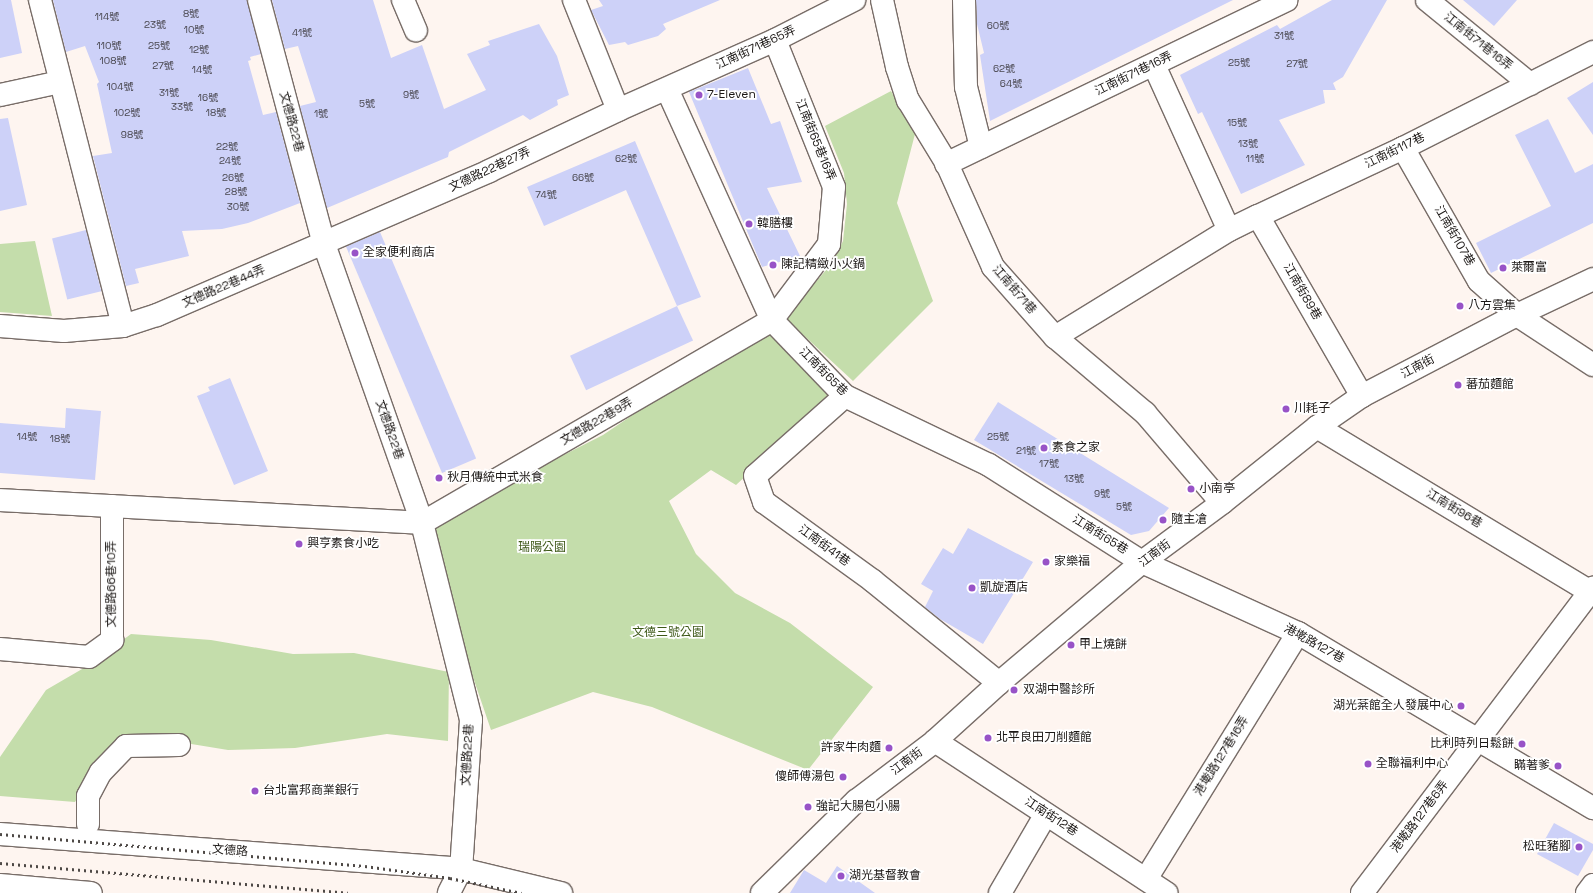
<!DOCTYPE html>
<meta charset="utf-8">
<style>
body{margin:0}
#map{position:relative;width:1593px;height:893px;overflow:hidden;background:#fef5f0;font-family:"Space Grotesk","Noto Sans TC",sans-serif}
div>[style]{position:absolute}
.green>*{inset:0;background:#c4ddab}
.building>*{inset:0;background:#cdd1f8;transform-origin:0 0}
.roads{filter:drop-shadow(1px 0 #786d68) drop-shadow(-1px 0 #786d68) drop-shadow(0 1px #786d68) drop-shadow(0 -1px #786d68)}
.minor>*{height:22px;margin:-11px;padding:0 11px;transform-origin:11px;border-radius:11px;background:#fff}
.tertiary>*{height:22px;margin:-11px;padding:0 11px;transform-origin:11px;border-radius:11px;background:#fff}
.secondary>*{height:22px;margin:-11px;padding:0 11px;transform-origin:11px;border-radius:11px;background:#fff}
.rail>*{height:3px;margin-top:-1.5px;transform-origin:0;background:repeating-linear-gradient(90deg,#4e4946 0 2px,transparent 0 6px)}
.dots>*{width:11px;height:11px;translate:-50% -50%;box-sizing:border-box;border:2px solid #fff;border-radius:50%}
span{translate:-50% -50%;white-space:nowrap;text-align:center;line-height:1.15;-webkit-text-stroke:3.5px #fff;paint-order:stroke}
.number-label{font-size:10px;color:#48464e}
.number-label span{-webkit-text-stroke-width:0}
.street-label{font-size:12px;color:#1b1715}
.poi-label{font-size:12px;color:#1b1715}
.left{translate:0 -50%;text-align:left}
.right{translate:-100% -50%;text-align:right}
.park-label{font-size:12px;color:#3e5818}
</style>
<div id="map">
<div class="green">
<i style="clip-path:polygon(891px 91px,915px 134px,897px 203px,933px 301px,853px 381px,785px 318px,832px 263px,843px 241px,847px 204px,844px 173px,825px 126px)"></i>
<i style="clip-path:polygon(35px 241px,52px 316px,0 312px,0 244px)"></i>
<i style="clip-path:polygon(769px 323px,831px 398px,736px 485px,711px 470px,669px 501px,696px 554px,735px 593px,790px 623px,873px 687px,808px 770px,652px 707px,593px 692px,491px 730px,461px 642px,432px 522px,603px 435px)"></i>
<i style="clip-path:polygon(131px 634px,211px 640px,293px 654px,354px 653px,449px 672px,448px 741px,387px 734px,295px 748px,228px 750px,179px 742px,102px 760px,75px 802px,0 796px,0 757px,46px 690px,89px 665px)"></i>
</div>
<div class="building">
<i style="clip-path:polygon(0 0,11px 0,22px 53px,0 58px)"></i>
<i style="clip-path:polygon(53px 0,247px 0,261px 54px,250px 57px,251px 60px,248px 61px,263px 115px,276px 112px,300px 203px,248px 223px,222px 229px,182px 231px,189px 256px,135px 269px,139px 283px,126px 286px,93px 156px,112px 153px,97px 84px,99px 82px,85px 46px,66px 52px)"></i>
<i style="clip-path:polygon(272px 0,373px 0,391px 58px,422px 45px,444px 109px,486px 90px,467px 54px,490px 45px,488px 41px,539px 24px,557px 56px,569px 95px,557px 100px,558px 105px,530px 120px,523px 115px,449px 152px,448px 157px,327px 208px,300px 106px,316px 102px,298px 46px,285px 49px)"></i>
<i style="clip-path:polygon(599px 0,720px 0,663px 24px,666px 29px,658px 36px,628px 45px,625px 42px,609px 45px,591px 10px,603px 6px)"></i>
<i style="clip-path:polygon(976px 0,1233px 0,990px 121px,980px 55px,984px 53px,977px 24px)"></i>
<i style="clip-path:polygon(1332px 0,1387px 0,1343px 77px,1333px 83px,1336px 90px,1323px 90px,1325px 103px,1279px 120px,1305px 165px,1241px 194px,1202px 112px,1198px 114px,1180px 75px,1277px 25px,1280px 29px)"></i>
<i style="clip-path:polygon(1463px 0,1517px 0,1494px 26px)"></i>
<i style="clip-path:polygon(748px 68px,771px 124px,780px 121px,802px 182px,767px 188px,800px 256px,762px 267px,689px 92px)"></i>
<i style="clip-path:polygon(1593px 82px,1593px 135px,1567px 98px)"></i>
<i style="clip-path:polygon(8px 118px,27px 205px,0 211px,0 119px)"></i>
<i style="clip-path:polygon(1548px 119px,1575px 173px,1593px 164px,1593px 223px,1491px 273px,1476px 243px,1551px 206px,1515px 135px)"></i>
<i style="clip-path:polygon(635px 141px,701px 297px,677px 306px,626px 190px,544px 226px,527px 187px)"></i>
<i style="left:86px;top:230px;width:63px;height:35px;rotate:76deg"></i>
<i style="left:380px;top:232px;width:246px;height:37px;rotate:67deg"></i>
<i style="left:677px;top:306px;width:38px;height:118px;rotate:65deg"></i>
<i style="clip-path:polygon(230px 378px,268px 471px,234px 485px,197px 396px,210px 391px,208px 387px)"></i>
<i style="clip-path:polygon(998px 402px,1169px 508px,1149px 531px,1131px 535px,974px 440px)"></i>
<i style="clip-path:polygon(66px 408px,101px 411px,95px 480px,0 473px,0 423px,65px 428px)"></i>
<i style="clip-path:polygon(968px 528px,1033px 562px,983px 644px,940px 619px,925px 607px,933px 591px,921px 584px,943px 548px,953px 554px)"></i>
<i style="clip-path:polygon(1554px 823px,1593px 844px,1593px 850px,1578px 876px,1537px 854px)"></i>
<i style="clip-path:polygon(837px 866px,875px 893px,790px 893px,804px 870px,826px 883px)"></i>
</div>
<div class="roads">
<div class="minor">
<i style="left:40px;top:0;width:336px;rotate:75.7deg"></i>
<i style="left:259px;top:0;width:253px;rotate:75.1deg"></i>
<i style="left:324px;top:244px;width:296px;rotate:70.6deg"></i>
<i style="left:422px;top:523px;width:203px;rotate:76deg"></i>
<i style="left:471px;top:720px;width:149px;rotate:93.8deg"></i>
<i style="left:461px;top:869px;width:27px;rotate:117deg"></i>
<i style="left:403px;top:0;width:33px;rotate:67deg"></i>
<i style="left:574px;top:0;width:118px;rotate:68.2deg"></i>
<i style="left:882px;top:0;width:69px;rotate:77.4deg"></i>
<i style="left:897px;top:67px;width:35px;rotate:72deg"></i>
<i style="left:908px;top:100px;width:75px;rotate:58.6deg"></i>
<i style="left:947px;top:164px;width:113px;rotate:65.9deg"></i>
<i style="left:993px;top:267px;width:94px;rotate:48.5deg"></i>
<i style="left:1055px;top:337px;width:118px;rotate:40.2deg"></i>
<i style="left:1145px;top:413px;width:118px;rotate:49.5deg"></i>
<i style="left:964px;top:0;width:87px;rotate:88.7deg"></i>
<i style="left:966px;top:87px;width:62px;rotate:76deg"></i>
<i style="left:1427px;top:0;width:133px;rotate:39.2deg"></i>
<i style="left:1154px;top:65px;width:181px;rotate:65.6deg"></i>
<i style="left:667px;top:89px;width:254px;rotate:65.6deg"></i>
<i style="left:772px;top:320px;width:105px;rotate:46.2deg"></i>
<i style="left:845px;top:396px;width:160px;rotate:25.6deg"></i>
<i style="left:989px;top:465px;width:181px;rotate:32.4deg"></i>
<i style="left:1142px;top:562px;width:171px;rotate:24.5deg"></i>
<i style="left:1298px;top:633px;width:343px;rotate:30.7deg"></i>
<i style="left:0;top:95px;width:61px;rotate:-12.2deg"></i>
<i style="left:1403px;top:148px;width:153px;rotate:60.3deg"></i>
<i style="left:1479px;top:281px;width:51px;rotate:41.8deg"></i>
<i style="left:1517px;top:315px;width:91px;rotate:33.3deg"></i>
<i style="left:946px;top:164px;width:378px;rotate:-25.7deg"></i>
<i style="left:1258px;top:216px;width:160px;rotate:-25.1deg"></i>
<i style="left:1403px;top:148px;width:213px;rotate:-26.8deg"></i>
<i style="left:0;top:326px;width:64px;rotate:4.5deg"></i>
<i style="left:64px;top:331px;width:59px;rotate:-4.8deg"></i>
<i style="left:123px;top:326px;width:36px;rotate:-18deg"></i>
<i style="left:157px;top:315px;width:362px;rotate:-23.4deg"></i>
<i style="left:489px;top:171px;width:143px;rotate:-25.3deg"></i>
<i style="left:618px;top:110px;width:172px;rotate:-24deg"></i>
<i style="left:775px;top:40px;width:89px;rotate:-26.9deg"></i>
<i style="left:1055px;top:337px;width:204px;rotate:-31.6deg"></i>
<i style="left:1229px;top:230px;width:32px;rotate:-26deg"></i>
<i style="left:1258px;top:216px;width:208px;rotate:60deg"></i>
<i style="left:845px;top:396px;width:120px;rotate:138.4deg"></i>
<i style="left:755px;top:476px;width:28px;rotate:71deg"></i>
<i style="left:764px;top:502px;width:135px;rotate:35.9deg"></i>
<i style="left:873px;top:581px;width:162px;rotate:39deg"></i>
<i style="left:1317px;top:427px;width:319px;rotate:31.1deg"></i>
<i style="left:0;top:500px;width:423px;rotate:3.1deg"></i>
<i style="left:422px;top:523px;width:405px;rotate:-30.1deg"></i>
<i style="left:772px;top:320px;width:95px;rotate:-53.1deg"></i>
<i style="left:829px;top:244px;width:57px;rotate:-85deg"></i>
<i style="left:834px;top:187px;width:158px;rotate:-111.9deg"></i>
<i style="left:0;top:649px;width:89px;rotate:5.1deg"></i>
<i style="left:89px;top:657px;width:29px;rotate:-36deg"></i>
<i style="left:112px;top:640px;width:134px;rotate:-90deg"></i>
<i style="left:935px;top:741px;width:277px;rotate:33.3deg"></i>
<i style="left:88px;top:824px;width:28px;rotate:-90deg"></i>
<i style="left:88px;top:796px;width:27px;rotate:-62deg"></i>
<i style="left:101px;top:772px;width:36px;rotate:-46deg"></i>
<i style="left:126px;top:746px;width:53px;rotate:-1.1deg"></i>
<i style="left:1146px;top:879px;width:289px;rotate:-58.3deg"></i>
<i style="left:762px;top:893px;width:132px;rotate:-44.4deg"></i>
<i style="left:856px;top:801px;width:99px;rotate:-37.2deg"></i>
<i style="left:935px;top:741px;width:86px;rotate:-42.2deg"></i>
<i style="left:999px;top:683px;width:187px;rotate:-40.2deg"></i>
<i style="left:1142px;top:562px;width:99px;rotate:-36.4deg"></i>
<i style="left:1222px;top:503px;width:122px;rotate:-38.7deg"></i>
<i style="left:1317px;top:427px;width:55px;rotate:-34.6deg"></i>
<i style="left:1362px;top:396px;width:175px;rotate:-27.6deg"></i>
<i style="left:1517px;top:315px;width:84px;rotate:-25.3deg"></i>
<i style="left:1000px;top:893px;width:91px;rotate:-59.8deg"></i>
<i style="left:1362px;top:893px;width:383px;rotate:-52.9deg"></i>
</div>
<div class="tertiary">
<i style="left:1587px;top:893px;width:10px;rotate:-53deg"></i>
</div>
<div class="secondary">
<i style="left:0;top:834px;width:462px;rotate:4.3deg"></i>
<i style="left:461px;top:869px;width:103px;rotate:13.5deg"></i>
<i style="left:0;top:885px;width:91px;rotate:5deg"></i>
</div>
</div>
<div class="rail">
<i style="left:0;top:834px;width:366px;rotate:5deg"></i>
<i style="left:365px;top:866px;width:86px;rotate:8deg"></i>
<i style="left:450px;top:878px;width:73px;rotate:11.9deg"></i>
<i style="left:0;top:863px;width:349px;rotate:4.9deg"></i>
</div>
<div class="dots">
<i style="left:699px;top:95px;background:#9853c7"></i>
<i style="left:749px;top:224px;background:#9853c7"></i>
<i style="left:355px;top:253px;background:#9853c7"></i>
<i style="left:773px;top:265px;background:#9853c7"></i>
<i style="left:1503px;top:268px;background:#9853c7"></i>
<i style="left:1460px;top:306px;background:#9853c7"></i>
<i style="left:1458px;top:385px;background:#9853c7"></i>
<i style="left:1286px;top:409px;background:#9853c7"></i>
<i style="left:1044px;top:448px;background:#9853c7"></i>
<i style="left:439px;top:478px;background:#9853c7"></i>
<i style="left:1191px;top:489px;background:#9853c7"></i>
<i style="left:1163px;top:520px;background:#9853c7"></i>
<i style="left:299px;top:544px;background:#9853c7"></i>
<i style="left:1046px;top:562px;background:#9853c7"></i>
<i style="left:972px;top:588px;background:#9853c7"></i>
<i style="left:1071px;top:645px;background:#9853c7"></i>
<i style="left:1014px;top:690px;background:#9853c7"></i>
<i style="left:1461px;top:706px;background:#9853c7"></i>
<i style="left:988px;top:738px;background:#9853c7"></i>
<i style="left:1522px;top:744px;background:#9853c7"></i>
<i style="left:889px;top:748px;background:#9853c7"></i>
<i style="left:1368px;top:764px;background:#9853c7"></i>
<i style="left:1558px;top:766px;background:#9853c7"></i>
<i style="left:843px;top:777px;background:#9853c7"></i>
<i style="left:255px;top:791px;background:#9853c7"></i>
<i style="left:808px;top:807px;background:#9853c7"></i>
<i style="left:1579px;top:847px;background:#9853c7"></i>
<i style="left:841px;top:876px;background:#9853c7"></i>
</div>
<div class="number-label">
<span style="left:191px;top:14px">8號</span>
<span style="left:107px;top:17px">114號</span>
<span style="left:155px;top:25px">23號</span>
<span style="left:998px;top:26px">60號</span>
<span style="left:194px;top:30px">10號</span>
<span style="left:302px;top:33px">41號</span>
<span style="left:1284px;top:36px">31號</span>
<span style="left:109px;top:46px">110號</span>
<span style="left:159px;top:46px">25號</span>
<span style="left:199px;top:50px">12號</span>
<span style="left:113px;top:61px">108號</span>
<span style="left:1239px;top:63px">25號</span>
<span style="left:1297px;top:64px">27號</span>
<span style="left:163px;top:66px">27號</span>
<span style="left:1004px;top:69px">62號</span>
<span style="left:202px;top:70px">14號</span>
<span style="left:1011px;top:84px">64號</span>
<span style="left:120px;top:87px">104號</span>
<span style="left:169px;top:93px">31號</span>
<span style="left:411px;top:95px">9號</span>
<span style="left:208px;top:98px">16號</span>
<span style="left:367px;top:104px">5號</span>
<span style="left:182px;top:107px">33號</span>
<span style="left:127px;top:113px">102號</span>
<span style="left:216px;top:113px">18號</span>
<span style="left:321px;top:114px">1號</span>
<span style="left:1237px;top:123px">15號</span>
<span style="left:132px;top:135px">98號</span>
<span style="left:1248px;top:144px">13號</span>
<span style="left:227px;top:147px">22號</span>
<span style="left:626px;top:159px">62號</span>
<span style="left:1255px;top:159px">11號</span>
<span style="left:230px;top:161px">24號</span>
<span style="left:233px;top:178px">26號</span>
<span style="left:583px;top:178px">66號</span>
<span style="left:236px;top:192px">28號</span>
<span style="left:546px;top:195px">74號</span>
<span style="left:238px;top:207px">30號</span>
<span style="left:27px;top:437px">14號</span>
<span style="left:998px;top:437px">25號</span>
<span style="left:60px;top:439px">18號</span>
<span style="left:1026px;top:451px">21號</span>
<span style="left:1049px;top:464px">17號</span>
<span style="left:1074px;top:479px">13號</span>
<span style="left:1102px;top:494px">9號</span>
<span style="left:1124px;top:507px">5號</span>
</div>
<div class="street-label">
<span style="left:1478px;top:42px;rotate:39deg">江南街71巷16弄</span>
<span style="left:756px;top:48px;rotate:-25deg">江南街71巷65弄</span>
<span style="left:1134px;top:74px;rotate:-26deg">江南街71巷16弄</span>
<span style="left:291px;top:122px;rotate:75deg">文德路22巷</span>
<span style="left:815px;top:140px;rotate:68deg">江南街65巷16弄</span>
<span style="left:1395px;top:151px;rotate:-26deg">江南街117巷</span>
<span style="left:490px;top:170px;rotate:-25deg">文德路22巷27弄</span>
<span style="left:1454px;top:236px;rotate:60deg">江南街107巷</span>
<span style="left:224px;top:287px;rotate:-23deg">文德路22巷44弄</span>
<span style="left:1014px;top:290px;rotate:49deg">江南街71巷</span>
<span style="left:1302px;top:292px;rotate:60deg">江南街89巷</span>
<span style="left:1418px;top:367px;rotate:-28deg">江南街</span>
<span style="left:823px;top:372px;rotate:45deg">江南街65巷</span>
<span style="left:597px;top:422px;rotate:-30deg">文德路22巷9弄</span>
<span style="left:389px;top:430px;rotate:71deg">文德路22巷</span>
<span style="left:1454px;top:509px;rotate:31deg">江南街96巷</span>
<span style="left:1100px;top:535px;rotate:32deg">江南街65巷</span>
<span style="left:824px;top:546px;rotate:36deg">江南街41巷</span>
<span style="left:1155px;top:554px;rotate:-37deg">江南街</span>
<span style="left:112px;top:584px;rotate:-90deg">文德路66巷10弄</span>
<span style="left:1314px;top:644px;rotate:29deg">港墘路127巷</span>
<span style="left:468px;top:755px;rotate:-87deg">文德路22巷</span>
<span style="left:1222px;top:756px;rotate:-58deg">港墘路127巷16弄</span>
<span style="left:907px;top:762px;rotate:-37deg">江南街</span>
<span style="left:1051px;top:817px;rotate:33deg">江南街12巷</span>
<span style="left:1420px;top:817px;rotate:-53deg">港墘路127巷6弄</span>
<span style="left:230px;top:851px;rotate:4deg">文德路</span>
</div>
<div class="poi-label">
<span class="left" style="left:707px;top:95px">7-Eleven</span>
<span class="left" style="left:757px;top:224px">韓膳樓</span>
<span class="left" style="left:363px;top:253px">全家便利商店</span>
<span class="left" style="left:781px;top:265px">陳記精緻小火鍋</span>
<span class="left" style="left:1511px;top:268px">萊爾富</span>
<span class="left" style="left:1468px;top:306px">八方雲集</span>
<span class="left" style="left:1466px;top:385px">蕃茄麵館</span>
<span class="left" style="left:1294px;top:409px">川耗子</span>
<span class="left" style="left:1052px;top:448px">素食之家</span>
<span class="left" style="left:447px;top:478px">秋月傳統中式米食</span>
<span class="left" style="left:1199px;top:489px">小南亭</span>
<span class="left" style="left:1171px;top:520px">隨主凔</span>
<span class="left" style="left:307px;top:544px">興亨素食小吃</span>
<span class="left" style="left:1054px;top:562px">家樂福</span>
<span class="left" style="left:980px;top:588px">凱旋酒店</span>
<span class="left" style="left:1079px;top:645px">甲上燒餅</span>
<span class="left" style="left:1023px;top:690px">双湖中醫診所</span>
<span class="right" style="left:1453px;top:706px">湖光棻館全人發展中心</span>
<span class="left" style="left:996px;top:738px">北平良田刀削麵館</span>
<span class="right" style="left:1514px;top:744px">比利時列日鬆餅</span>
<span class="right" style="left:881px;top:748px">許家牛肉麵</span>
<span class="left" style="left:1376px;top:764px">全聯福利中心</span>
<span class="right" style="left:1550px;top:766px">瞞著爹</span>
<span class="right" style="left:835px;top:777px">傻師傅湯包</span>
<span class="left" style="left:263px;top:791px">台北富邦商業銀行</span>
<span class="left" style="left:816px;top:807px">強記大腸包小腸</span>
<span class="right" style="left:1571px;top:847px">松旺豬腳</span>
<span class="left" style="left:849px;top:876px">湖光基督教會</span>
</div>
<div class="park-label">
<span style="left:542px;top:548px">瑞陽公園</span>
<span style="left:668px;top:633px">文德三號公園</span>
</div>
</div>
